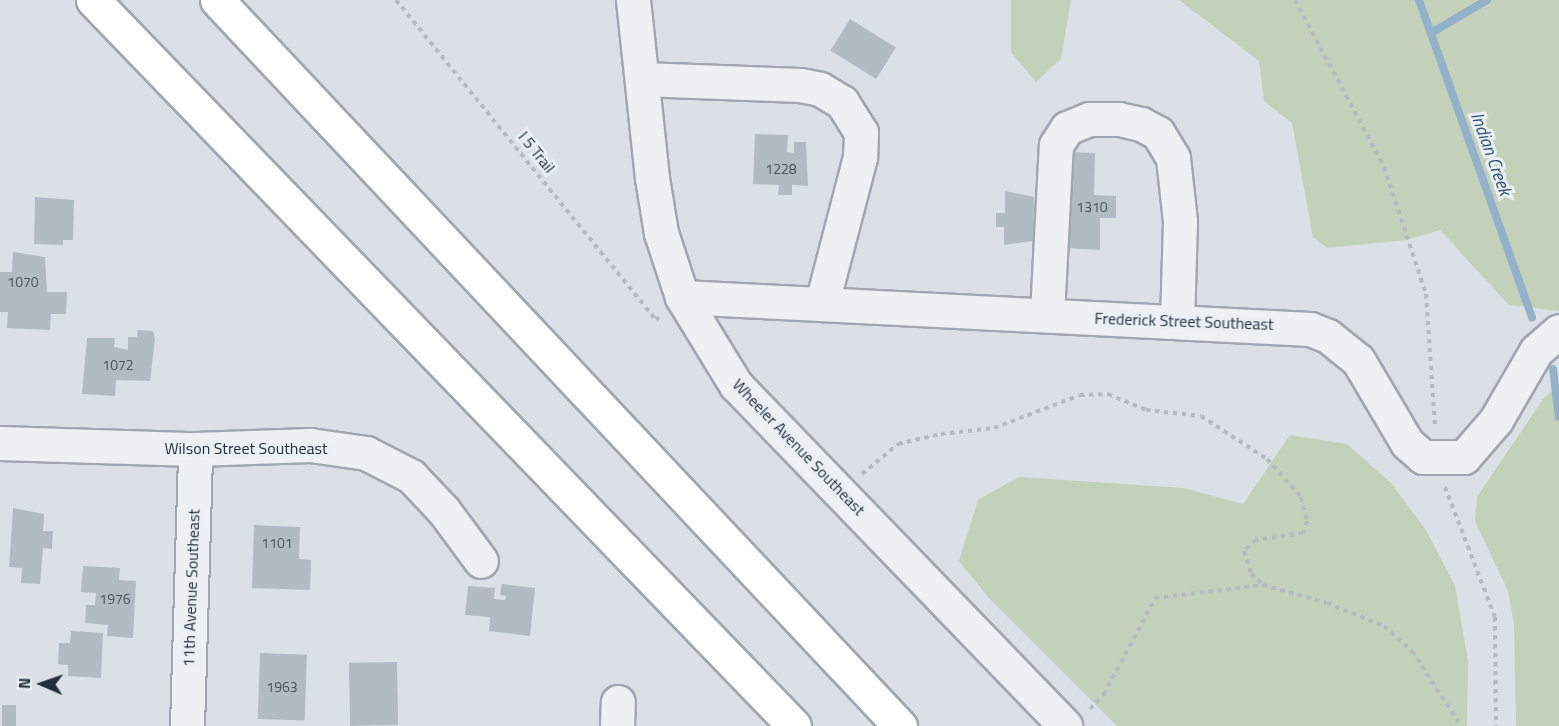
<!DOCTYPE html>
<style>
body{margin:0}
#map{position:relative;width:1559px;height:726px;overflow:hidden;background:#dbe0e6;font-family:"Titillium Web",sans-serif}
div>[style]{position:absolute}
.green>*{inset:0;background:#c3d1bb}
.stream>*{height:8px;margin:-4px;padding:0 4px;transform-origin:4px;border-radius:4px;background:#93b2c9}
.building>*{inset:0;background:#b2bac3;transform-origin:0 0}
.path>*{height:4px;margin-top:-2px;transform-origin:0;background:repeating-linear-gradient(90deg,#b5bbc1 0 4.5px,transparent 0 9px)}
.roads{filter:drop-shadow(2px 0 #a0a7b0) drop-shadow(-2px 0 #a0a7b0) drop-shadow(0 2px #a0a7b0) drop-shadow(0 -2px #a0a7b0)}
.minor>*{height:33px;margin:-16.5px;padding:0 16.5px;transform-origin:16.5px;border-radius:16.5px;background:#edf1f4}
.highway>*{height:33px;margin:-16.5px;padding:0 16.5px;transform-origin:16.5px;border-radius:16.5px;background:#fff}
span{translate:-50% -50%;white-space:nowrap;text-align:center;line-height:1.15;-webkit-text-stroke:6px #eaeff4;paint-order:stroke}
.number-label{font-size:14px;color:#48525e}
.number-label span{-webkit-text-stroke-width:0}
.street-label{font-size:16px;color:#242f3d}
.water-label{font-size:18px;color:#2c5372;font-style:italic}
.north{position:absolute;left:12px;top:654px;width:60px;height:60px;-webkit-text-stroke:4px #eaeff4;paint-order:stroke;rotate:272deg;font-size:16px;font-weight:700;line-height:24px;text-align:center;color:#242f3d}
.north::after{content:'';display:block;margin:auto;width:21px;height:27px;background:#242f3d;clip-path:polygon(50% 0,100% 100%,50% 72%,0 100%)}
</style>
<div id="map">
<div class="green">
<i style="clip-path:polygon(1011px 0,1071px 0,1061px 59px,1036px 82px,1011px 52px)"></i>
<i style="clip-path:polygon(1179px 0,1559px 0,1559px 311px,1509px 305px,1440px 230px,1407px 240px,1327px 248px,1313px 237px,1292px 123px,1264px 101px,1259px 61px)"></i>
<i style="clip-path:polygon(1559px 385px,1559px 726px,1516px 726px,1514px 624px,1508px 591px,1475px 521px,1477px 497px,1543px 399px)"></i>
<i style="clip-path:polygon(1290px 435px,1347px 444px,1391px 483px,1426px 530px,1455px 586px,1468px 660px,1467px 726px,1117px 726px,988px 597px,959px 561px,978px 500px,1019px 477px,1183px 488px,1243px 504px)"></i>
</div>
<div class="stream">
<i style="left:1419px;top:0;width:337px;rotate:70.4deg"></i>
<i style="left:1431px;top:33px;width:65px;rotate:-30.5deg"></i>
<i style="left:1553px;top:369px;width:48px;rotate:82.9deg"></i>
</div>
<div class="building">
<i style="left:850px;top:19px;width:54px;height:37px;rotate:32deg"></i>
<i style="clip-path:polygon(755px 134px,788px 135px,787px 152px,794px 153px,794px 142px,806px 142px,808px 186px,792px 185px,792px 195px,778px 195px,779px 185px,753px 184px)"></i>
<i style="clip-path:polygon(1071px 152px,1095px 153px,1094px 195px,1116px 196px,1116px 218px,1100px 218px,1100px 250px,1065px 248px)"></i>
<i style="clip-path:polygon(1005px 191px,1034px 197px,1033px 241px,1004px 245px,1004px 227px,996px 227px,996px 213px,1005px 213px)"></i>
<i style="clip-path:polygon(35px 197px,74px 200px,73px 240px,63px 240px,63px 245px,34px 244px)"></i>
<i style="clip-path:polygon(13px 252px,45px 257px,47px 292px,67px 292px,66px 314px,51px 314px,50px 330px,7px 328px,8px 312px,0 312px,0 272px,12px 272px)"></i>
<i style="clip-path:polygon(138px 330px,153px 331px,155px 339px,150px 381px,116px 380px,115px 396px,82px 394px,87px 338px,115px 338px,114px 347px,128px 350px,128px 337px,137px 337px)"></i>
<i style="clip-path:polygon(13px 508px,44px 514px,43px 531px,53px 531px,52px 549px,43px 548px,40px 584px,21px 583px,22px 568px,9px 567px)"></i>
<i style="clip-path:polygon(254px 525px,300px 527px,299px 559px,311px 560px,310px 590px,252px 588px)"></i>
<i style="clip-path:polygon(83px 566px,120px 568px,119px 580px,136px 581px,133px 638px,107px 636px,108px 625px,85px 623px,86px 605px,95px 605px,96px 593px,81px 592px)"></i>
<i style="clip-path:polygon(502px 584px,535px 588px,530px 636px,489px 631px,490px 617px,465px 615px,468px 586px,495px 588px,494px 599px,505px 600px,506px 596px,500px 595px)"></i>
<i style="clip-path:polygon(71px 631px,103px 633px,101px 678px,68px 676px,68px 665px,58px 664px,59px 643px,70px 643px)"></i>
<i style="left:260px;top:653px;width:47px;height:66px;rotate:2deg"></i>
<i style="left:397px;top:662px;width:63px;height:48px;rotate:89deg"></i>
<i style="left:2px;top:705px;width:14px;height:21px"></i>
</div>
<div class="path">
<i style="left:396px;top:0;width:412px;rotate:50.9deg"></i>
<i style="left:656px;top:320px;width:4px;rotate:-45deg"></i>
<i style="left:1295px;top:0;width:189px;rotate:61.9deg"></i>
<i style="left:1384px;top:167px;width:134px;rotate:71.7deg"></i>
<i style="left:1426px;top:294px;width:131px;rotate:86.1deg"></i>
<i style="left:862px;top:474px;width:47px;rotate:-39.8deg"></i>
<i style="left:898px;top:444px;width:44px;rotate:-13.1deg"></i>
<i style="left:941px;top:434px;width:53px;rotate:-6.5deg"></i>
<i style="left:994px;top:428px;width:92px;rotate:-21deg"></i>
<i style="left:1080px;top:395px;width:28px;rotate:-2deg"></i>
<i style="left:1108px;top:394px;width:41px;rotate:22.8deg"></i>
<i style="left:1146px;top:410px;width:55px;rotate:6.2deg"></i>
<i style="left:1201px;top:416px;width:79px;rotate:33.1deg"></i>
<i style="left:1267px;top:459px;width:51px;rotate:48.2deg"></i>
<i style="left:1301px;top:497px;width:25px;rotate:76deg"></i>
<i style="left:1307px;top:521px;width:13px;rotate:108deg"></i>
<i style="left:1303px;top:533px;width:48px;rotate:171.5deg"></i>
<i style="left:1256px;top:540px;width:16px;rotate:137deg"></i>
<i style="left:1244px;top:551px;width:23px;rotate:72deg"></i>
<i style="left:1251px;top:573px;width:17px;rotate:45deg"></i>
<i style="left:1445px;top:487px;width:139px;rotate:69deg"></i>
<i style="left:1495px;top:617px;width:109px;rotate:89.5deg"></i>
<i style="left:1090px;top:709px;width:21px;rotate:-47deg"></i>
<i style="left:1104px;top:694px;width:109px;rotate:-62deg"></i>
<i style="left:1155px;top:598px;width:109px;rotate:-6.9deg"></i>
<i style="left:1263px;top:585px;width:66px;rotate:15.7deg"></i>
<i style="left:1327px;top:603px;width:61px;rotate:22deg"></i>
<i style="left:1384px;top:626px;width:38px;rotate:42deg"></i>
<i style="left:1412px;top:651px;width:90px;rotate:56.8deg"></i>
</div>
<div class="roads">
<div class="minor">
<i style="left:633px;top:0;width:179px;rotate:83.9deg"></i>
<i style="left:652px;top:178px;width:56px;rotate:80.7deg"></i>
<i style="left:661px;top:233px;width:67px;rotate:71.8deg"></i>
<i style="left:682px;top:297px;width:103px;rotate:58.5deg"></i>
<i style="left:736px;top:385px;width:474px;rotate:46deg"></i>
<i style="left:642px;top:79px;width:158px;rotate:2.2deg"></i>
<i style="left:800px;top:85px;width:20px;rotate:11deg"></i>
<i style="left:820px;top:89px;width:26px;rotate:31deg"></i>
<i style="left:842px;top:102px;width:36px;rotate:58deg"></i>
<i style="left:861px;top:132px;width:25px;rotate:92deg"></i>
<i style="left:860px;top:157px;width:151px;rotate:104.6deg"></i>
<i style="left:682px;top:297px;width:629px;rotate:2.92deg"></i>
<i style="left:1310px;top:329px;width:19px;rotate:21deg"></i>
<i style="left:1328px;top:336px;width:38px;rotate:39deg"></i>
<i style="left:1358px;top:360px;width:96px;rotate:59.4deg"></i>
<i style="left:1407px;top:443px;width:21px;rotate:41deg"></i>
<i style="left:1423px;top:457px;width:41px"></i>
<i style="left:1464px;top:457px;width:49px;rotate:-49.1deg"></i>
<i style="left:1496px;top:420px;width:80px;rotate:-59.9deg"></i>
<i style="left:1536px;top:351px;width:30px;rotate:-41deg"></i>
<i style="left:1047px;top:314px;width:169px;rotate:-87deg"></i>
<i style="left:1056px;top:145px;width:20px;rotate:-57deg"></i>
<i style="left:1067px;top:128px;width:24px;rotate:-22deg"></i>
<i style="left:1089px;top:119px;width:30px"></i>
<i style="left:1119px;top:119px;width:23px;rotate:13deg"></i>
<i style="left:1141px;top:124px;width:19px;rotate:28deg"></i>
<i style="left:1158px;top:133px;width:29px;rotate:59deg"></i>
<i style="left:1173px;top:158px;width:63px;rotate:83.7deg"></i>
<i style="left:1180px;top:221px;width:99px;rotate:91.7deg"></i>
<i style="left:0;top:443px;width:195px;rotate:1.8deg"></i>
<i style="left:195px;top:449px;width:115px;rotate:-2deg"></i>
<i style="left:310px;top:445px;width:57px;rotate:8.1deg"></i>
<i style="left:366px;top:453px;width:51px;rotate:27.1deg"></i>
<i style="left:411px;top:476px;width:48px;rotate:46.7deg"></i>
<i style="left:444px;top:511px;width:62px;rotate:53.5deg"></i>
<i style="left:187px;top:726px;width:277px;rotate:-88.3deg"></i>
<i style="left:617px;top:726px;width:24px;rotate:-88deg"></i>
</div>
<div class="highway">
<i style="left:93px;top:0;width:1009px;rotate:46deg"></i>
<i style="left:217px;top:0;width:997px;rotate:46.75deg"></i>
</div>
</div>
<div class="number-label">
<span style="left:781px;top:169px">1228</span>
<span style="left:1092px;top:207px">1310</span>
<span style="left:23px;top:282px">1070</span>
<span style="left:118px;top:365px">1072</span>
<span style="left:277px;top:543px">1101</span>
<span style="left:115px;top:599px">1976</span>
<span style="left:282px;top:687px">1963</span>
</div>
<div class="street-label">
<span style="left:537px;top:152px;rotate:51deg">I 5 Trail</span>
<span style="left:1184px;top:321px;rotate:2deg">Frederick Street Southeast</span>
<span style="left:799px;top:447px;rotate:46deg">Wheeler Avenue Southeast</span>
<span style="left:246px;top:448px">Wilson Street Southeast</span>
<span style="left:191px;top:588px;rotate:-88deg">11th Avenue Southeast</span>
</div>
<div class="water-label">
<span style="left:1491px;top:154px;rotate:70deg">Indian Creek</span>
</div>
<div class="north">N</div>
</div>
